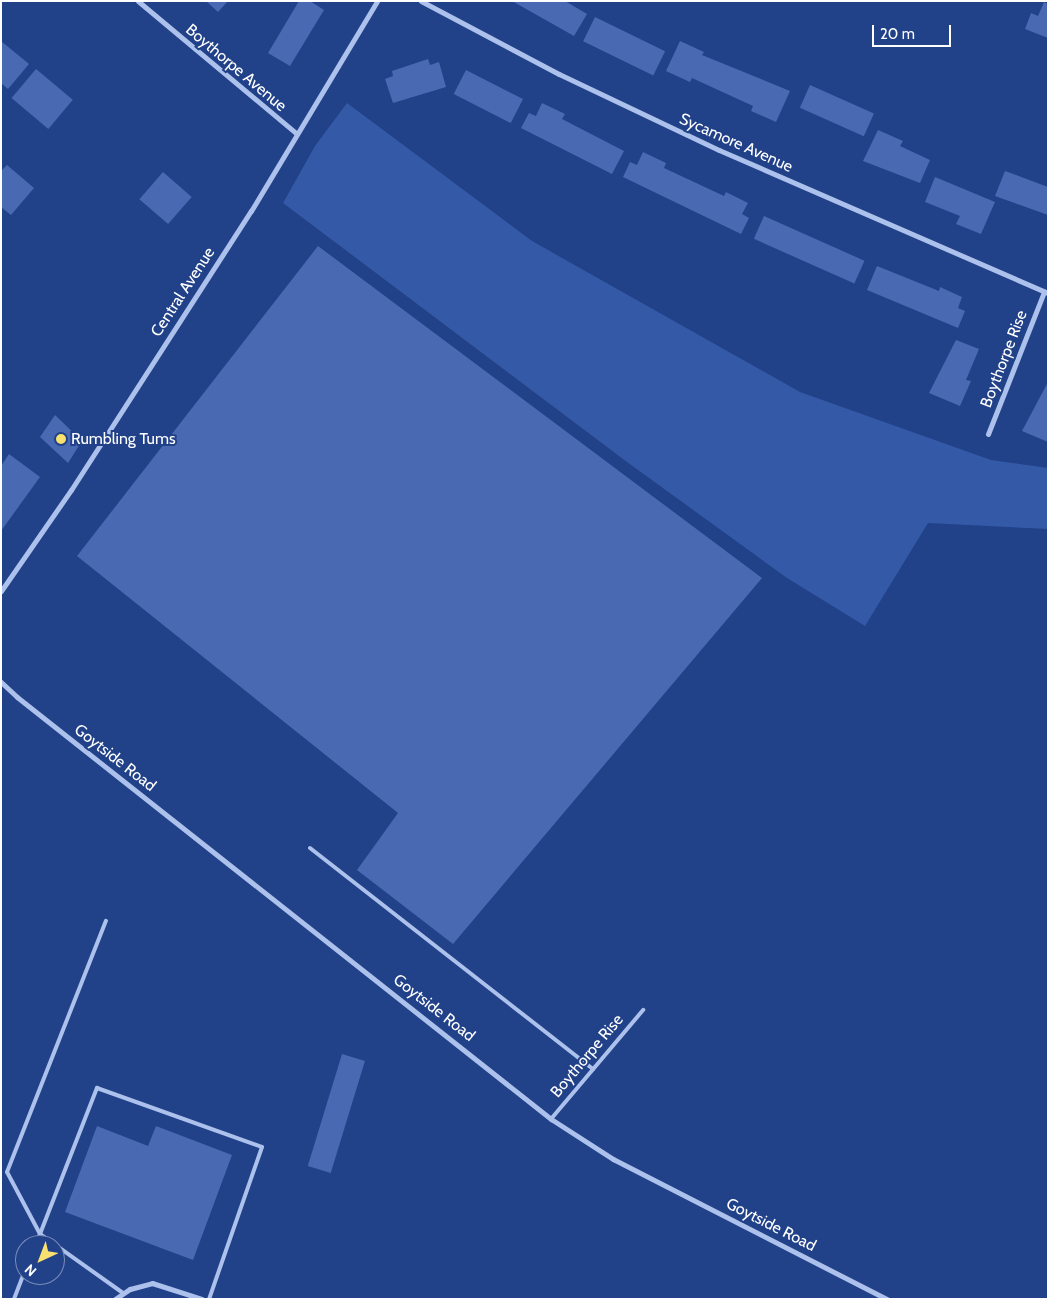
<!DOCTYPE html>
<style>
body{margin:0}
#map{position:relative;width:1049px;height:1300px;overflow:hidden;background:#214189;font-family:Cabin,sans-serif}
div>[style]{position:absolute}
.green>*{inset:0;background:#3459a7}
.building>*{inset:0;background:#496ab2;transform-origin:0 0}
.lane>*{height:4px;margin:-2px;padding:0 2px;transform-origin:2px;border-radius:2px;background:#acc1eb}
.street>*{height:5px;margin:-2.5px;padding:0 2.5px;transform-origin:2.5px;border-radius:2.5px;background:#acc1eb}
.dots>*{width:14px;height:14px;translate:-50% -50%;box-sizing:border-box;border:2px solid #214189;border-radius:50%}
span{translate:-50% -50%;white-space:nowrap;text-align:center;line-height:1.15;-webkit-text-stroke:4px #214189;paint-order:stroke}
.street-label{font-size:16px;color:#fff}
.poi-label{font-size:16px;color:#fff}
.left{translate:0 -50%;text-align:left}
.frame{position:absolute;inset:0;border:2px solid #fff;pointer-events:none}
.north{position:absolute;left:15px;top:1235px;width:50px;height:50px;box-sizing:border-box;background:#214189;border:1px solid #7a8db8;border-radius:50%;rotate:223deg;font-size:14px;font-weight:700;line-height:20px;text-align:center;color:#fff}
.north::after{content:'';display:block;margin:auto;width:18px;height:22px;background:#f8e16e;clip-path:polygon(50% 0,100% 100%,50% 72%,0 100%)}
.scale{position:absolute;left:872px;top:25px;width:79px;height:22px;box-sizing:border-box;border:2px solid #fff;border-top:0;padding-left:6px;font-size:15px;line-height:18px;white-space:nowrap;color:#fff;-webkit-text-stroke:4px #214189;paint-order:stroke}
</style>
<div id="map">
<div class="green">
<i style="clip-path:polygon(347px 103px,532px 241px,800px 392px,991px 460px,1048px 468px,1048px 529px,928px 523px,865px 626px,787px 578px,627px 462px,283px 203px,315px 146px)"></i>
</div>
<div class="building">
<i style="clip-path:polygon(206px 1px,228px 1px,218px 12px)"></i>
<i style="clip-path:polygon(299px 1px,310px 1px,324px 10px,290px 66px,268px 53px)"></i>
<i style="clip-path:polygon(512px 1px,565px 1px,587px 14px,574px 36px)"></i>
<i style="clip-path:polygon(1044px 2px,1048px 4px,1048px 38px,1025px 29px,1031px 13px,1038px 16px)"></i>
<i style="left:595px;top:17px;width:78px;height:27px;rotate:26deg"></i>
<i style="clip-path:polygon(1px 41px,29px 64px,8px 89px,1px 83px)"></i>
<i style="clip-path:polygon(680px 41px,704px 52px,702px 55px,790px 91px,776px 122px,751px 111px,753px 106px,692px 78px,690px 82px,666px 71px)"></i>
<i style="clip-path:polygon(428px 59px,430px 65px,439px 62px,446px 87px,393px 103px,385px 79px,393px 76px,392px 71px)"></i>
<i style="left:36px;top:69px;width:48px;height:38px;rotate:40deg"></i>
<i style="left:466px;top:70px;width:64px;height:27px;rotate:27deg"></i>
<i style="left:810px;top:85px;width:70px;height:25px;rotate:24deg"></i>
<i style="clip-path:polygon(542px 103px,565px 114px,562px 119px,624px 151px,612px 174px,521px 128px,529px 113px,536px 116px)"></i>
<i style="clip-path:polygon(878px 130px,903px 141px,900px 146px,930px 160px,920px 183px,863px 161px)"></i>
<i style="clip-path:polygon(643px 152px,666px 163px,664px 168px,724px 196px,726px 192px,748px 203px,742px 214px,749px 218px,741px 234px,623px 177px,630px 162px,637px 165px)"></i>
<i style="clip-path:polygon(7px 165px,34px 188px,11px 215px,1px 207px,1px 171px)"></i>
<i style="clip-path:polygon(1005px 171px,1048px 187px,1048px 215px,995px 196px)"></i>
<i style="left:163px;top:172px;width:38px;height:36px;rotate:41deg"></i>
<i style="clip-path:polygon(935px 177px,995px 202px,981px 234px,956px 224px,960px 216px,925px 202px)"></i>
<i style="left:764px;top:216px;width:110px;height:25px;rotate:24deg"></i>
<i style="clip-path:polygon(318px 246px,762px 578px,453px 944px,357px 870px,398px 813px,77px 556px)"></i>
<i style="clip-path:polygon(877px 266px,939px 291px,940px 287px,962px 297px,958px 308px,965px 311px,958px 328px,867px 290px)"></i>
<i style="clip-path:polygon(956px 340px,979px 349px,966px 380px,971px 381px,960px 406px,929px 393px)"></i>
<i style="clip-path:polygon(1048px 382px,1048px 442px,1022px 431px)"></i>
<i style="clip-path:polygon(55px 415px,82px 441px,68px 463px,40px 437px)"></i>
<i style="clip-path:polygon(9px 454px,40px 477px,1px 531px,1px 466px)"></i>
<i style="left:342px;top:1054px;width:24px;height:117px;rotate:17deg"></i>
<i style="clip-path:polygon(97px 1126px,148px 1146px,156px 1126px,232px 1155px,193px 1260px,65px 1212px)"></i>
</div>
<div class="lane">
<i style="left:310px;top:848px;width:359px;rotate:38deg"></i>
<i style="left:551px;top:1119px;width:143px;rotate:-49.8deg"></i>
<i style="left:36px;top:1245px;width:12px;rotate:-70deg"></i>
<i style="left:40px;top:1234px;width:70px;rotate:-118deg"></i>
<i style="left:7px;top:1172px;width:270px;rotate:-68.5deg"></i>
<i style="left:123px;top:1293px;width:102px;rotate:-144.6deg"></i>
<i style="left:40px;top:1234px;width:157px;rotate:-68.7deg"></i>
<i style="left:97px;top:1088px;width:175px;rotate:19.7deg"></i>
<i style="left:262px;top:1147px;width:161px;rotate:109.2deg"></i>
<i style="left:14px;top:1299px;width:30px;rotate:-69deg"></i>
</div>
<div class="street">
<i style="left:138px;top:1px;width:206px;rotate:39.9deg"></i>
<i style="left:421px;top:1px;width:156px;rotate:27.9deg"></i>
<i style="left:559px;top:74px;width:177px;rotate:25.4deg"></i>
<i style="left:719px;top:150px;width:359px;rotate:23.5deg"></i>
<i style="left:988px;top:434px;width:153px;rotate:-68.5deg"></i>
<i style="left:1px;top:591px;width:123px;rotate:-55.3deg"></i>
<i style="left:71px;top:490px;width:332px;rotate:-57.2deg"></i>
<i style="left:251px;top:211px;width:245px;rotate:-59deg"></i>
<i style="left:1px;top:682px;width:22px;rotate:43deg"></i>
<i style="left:17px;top:697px;width:681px;rotate:38.32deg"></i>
<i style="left:551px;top:1119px;width:74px;rotate:32.8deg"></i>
<i style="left:613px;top:1159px;width:308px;rotate:27.1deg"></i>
<i style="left:115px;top:1299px;width:18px;rotate:-34deg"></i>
<i style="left:130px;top:1289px;width:23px;rotate:-15deg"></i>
<i style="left:152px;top:1283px;width:52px;rotate:17.7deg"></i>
</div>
<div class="dots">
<i style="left:61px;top:439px;background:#f8e16e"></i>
</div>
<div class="street-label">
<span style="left:236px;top:68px;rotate:40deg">Boythorpe Avenue</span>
<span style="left:736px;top:143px;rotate:24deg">Sycamore Avenue</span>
<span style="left:183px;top:292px;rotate:-57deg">Central Avenue</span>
<span style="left:1004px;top:359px;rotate:-69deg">Boythorpe Rise</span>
<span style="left:115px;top:758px;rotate:38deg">Goytside Road</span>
<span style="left:434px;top:1008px;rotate:38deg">Goytside Road</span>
<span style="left:587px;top:1056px;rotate:-50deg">Boythorpe Rise</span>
<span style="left:771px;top:1225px;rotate:27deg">Goytside Road</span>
</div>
<div class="poi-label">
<span class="left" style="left:71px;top:439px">Rumbling Tums</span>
</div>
<div class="frame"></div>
<div class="north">N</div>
<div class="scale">20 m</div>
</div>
